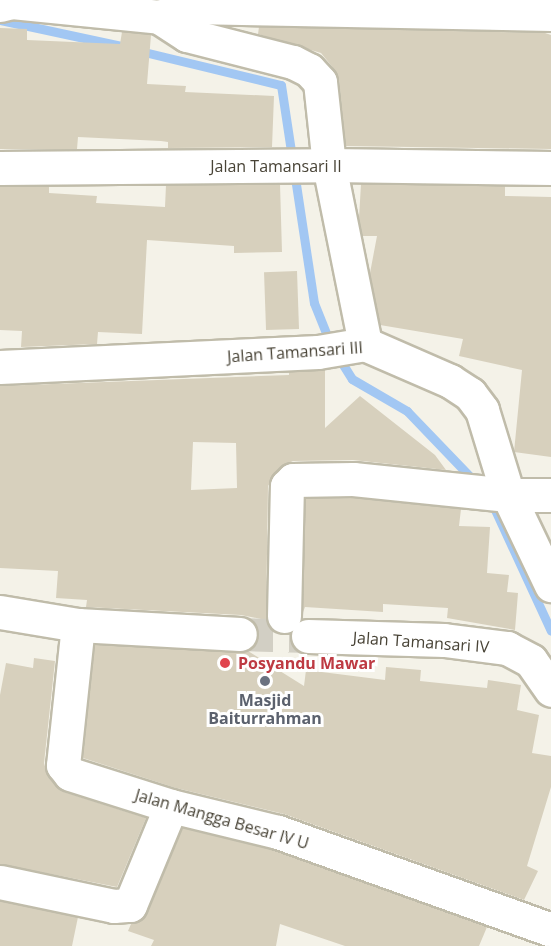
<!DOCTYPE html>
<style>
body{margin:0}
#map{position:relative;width:551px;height:946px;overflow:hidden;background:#f4f2e8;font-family:"Open Sans",sans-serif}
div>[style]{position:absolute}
.stream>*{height:9px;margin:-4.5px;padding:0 4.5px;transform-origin:4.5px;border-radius:4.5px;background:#a2c7f3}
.building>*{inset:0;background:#d7d0bd;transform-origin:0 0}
.street-tunnel>*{height:33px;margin-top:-16.5px;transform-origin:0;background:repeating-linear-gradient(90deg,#d2cfc4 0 33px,transparent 0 49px)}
.roads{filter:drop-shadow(2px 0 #c0bcaa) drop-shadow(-2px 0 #c0bcaa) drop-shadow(0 2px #c0bcaa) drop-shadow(0 -2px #c0bcaa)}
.street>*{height:33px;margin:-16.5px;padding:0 16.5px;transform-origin:16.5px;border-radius:16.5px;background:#fff}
.dots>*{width:16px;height:16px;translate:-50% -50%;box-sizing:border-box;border:3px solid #fff;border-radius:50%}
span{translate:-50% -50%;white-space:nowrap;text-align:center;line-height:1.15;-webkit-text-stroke:6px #fff;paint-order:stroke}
.street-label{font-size:16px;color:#484336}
.health-label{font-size:16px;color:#be3a42;font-weight:700}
.left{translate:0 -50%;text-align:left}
.worship-label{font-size:16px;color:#5b616d;font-weight:700}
</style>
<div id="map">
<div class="stream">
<i style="left:0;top:20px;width:124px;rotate:12.1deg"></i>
<i style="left:140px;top:51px;width:145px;rotate:13.6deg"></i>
<i style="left:281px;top:85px;width:220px;rotate:81.4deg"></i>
<i style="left:314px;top:303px;width:43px;rotate:68.2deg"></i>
<i style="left:337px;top:355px;width:28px;rotate:58deg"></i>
<i style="left:352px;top:379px;width:64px;rotate:30.2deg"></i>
<i style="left:407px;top:411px;width:98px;rotate:46.2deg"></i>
<i style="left:490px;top:499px;width:145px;rotate:65.2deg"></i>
</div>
<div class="building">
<i style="clip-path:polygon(259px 27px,545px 33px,551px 35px,551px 149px,346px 146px,339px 80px,334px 69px,321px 53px,258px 34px)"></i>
<i style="clip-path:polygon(0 28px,27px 29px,27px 40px,120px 44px,122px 32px,151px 35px,147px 84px,186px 86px,185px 92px,274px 96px,272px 147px,168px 148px,168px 142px,161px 141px,78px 137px,77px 149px,0 149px)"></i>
<i style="clip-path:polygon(280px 184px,282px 252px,234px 253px,234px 246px,147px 240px,142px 334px,98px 332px,97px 344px,21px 347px,22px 331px,0 330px,0 187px,49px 186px,49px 193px,97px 196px,96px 203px,165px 207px,166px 185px)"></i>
<i style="clip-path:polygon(361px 184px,505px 186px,505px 196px,551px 197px,551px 457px,514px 452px,522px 370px,459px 356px,463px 339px,380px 325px,370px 273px,377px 236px,362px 236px,359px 218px)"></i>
<i style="left:297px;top:271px;width:58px;height:33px;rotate:88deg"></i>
<i style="clip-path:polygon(evenodd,325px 370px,325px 428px,360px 396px,435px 455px,446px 470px,353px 460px,293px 461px,280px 467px,268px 486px,266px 620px,241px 615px,86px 607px,87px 600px,56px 598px,58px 571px,0 568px,0 386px,289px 375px,289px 372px,325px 370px,193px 442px,236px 443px,237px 488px,191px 490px,193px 442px)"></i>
<i style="clip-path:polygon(352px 498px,461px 509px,459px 526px,490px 527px,487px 573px,509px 575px,507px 592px,518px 593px,515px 630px,447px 618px,448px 608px,383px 604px,383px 612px,305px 607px,303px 612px,305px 499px)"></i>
<i style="clip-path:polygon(95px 645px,248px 651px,304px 686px,306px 670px,385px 680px,386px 667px,421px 670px,420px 681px,487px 688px,488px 680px,521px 685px,517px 710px,539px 715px,532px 753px,551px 756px,551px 787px,527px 866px,538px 871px,524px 900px,284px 814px,176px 788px,83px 758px)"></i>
<i style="clip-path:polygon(34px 658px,55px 661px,44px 763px,48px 777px,64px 792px,146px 818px,117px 887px,0 864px,0 695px,6px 663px,33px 668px)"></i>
<i style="clip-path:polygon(182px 828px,273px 850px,487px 927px,479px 946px,345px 946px,280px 924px,276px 946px,151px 946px,154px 940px,128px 931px,131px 924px,147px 912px)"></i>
<i style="clip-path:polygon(0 901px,78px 917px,72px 946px,0 946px)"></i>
</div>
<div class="street-tunnel">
<i style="left:240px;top:634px;width:68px;rotate:1.7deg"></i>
</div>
<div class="roads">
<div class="street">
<i style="left:0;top:5px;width:12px;rotate:-14deg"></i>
<i style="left:12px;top:2px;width:148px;rotate:5.8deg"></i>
<i style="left:159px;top:17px;width:32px;rotate:-18deg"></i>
<i style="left:189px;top:7px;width:362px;rotate:1.1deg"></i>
<i style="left:159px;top:17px;width:33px;rotate:33deg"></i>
<i style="left:187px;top:35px;width:109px;rotate:14.3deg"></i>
<i style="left:293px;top:62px;width:18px;rotate:27deg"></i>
<i style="left:309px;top:70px;width:16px;rotate:47deg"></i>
<i style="left:320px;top:82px;width:83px;rotate:83.8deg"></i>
<i style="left:329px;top:165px;width:183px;rotate:78.6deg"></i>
<i style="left:0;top:168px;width:329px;rotate:-0.5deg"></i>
<i style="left:329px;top:165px;width:222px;rotate:0.8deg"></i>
<i style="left:0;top:367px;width:318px;rotate:-2.7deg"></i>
<i style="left:318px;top:352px;width:48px;rotate:-9.7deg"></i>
<i style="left:365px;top:344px;width:93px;rotate:23.5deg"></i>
<i style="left:450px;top:381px;width:24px;rotate:33deg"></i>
<i style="left:470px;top:394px;width:20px;rotate:53deg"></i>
<i style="left:482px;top:410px;width:89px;rotate:73deg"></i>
<i style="left:508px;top:495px;width:100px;rotate:64.5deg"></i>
<i style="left:0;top:612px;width:79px;rotate:9.5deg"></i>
<i style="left:78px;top:625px;width:162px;rotate:3.2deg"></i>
<i style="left:284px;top:616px;width:130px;rotate:-88.7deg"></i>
<i style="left:287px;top:486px;width:8px;rotate:-45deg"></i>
<i style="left:293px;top:480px;width:60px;rotate:-1deg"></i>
<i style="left:353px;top:479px;width:156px;rotate:5.9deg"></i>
<i style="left:508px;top:495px;width:43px"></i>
<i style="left:78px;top:625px;width:141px;rotate:96.1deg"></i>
<i style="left:63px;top:765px;width:11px;rotate:52deg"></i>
<i style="left:70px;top:774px;width:106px;rotate:17.6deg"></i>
<i style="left:171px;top:806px;width:110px;rotate:13.7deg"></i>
<i style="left:278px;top:832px;width:290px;rotate:19.7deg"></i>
<i style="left:308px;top:636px;width:136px;rotate:1.7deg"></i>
<i style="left:444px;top:640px;width:64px;rotate:7.2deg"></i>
<i style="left:507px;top:648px;width:27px;rotate:28deg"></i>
<i style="left:531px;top:661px;width:35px;rotate:55deg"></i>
<i style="left:0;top:882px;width:116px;rotate:11.9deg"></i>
<i style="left:114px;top:906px;width:16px;rotate:-4deg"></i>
<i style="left:130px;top:905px;width:107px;rotate:-67.5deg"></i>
</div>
</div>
<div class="dots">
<i style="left:225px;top:663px;background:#e0444e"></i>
<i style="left:265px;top:681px;background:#6b7280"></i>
</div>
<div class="street-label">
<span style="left:276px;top:166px">Jalan Tamansari II</span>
<span style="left:295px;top:352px;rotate:-4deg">Jalan Tamansari III</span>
<span style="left:421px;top:642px;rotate:4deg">Jalan Tamansari IV</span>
<span style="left:222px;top:819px;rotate:16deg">Jalan Mangga Besar IV U</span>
</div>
<div class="health-label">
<span class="left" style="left:238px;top:663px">Posyandu Mawar</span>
</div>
<div class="worship-label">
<span style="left:265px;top:709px">Masjid<br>Baiturrahman</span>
</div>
</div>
